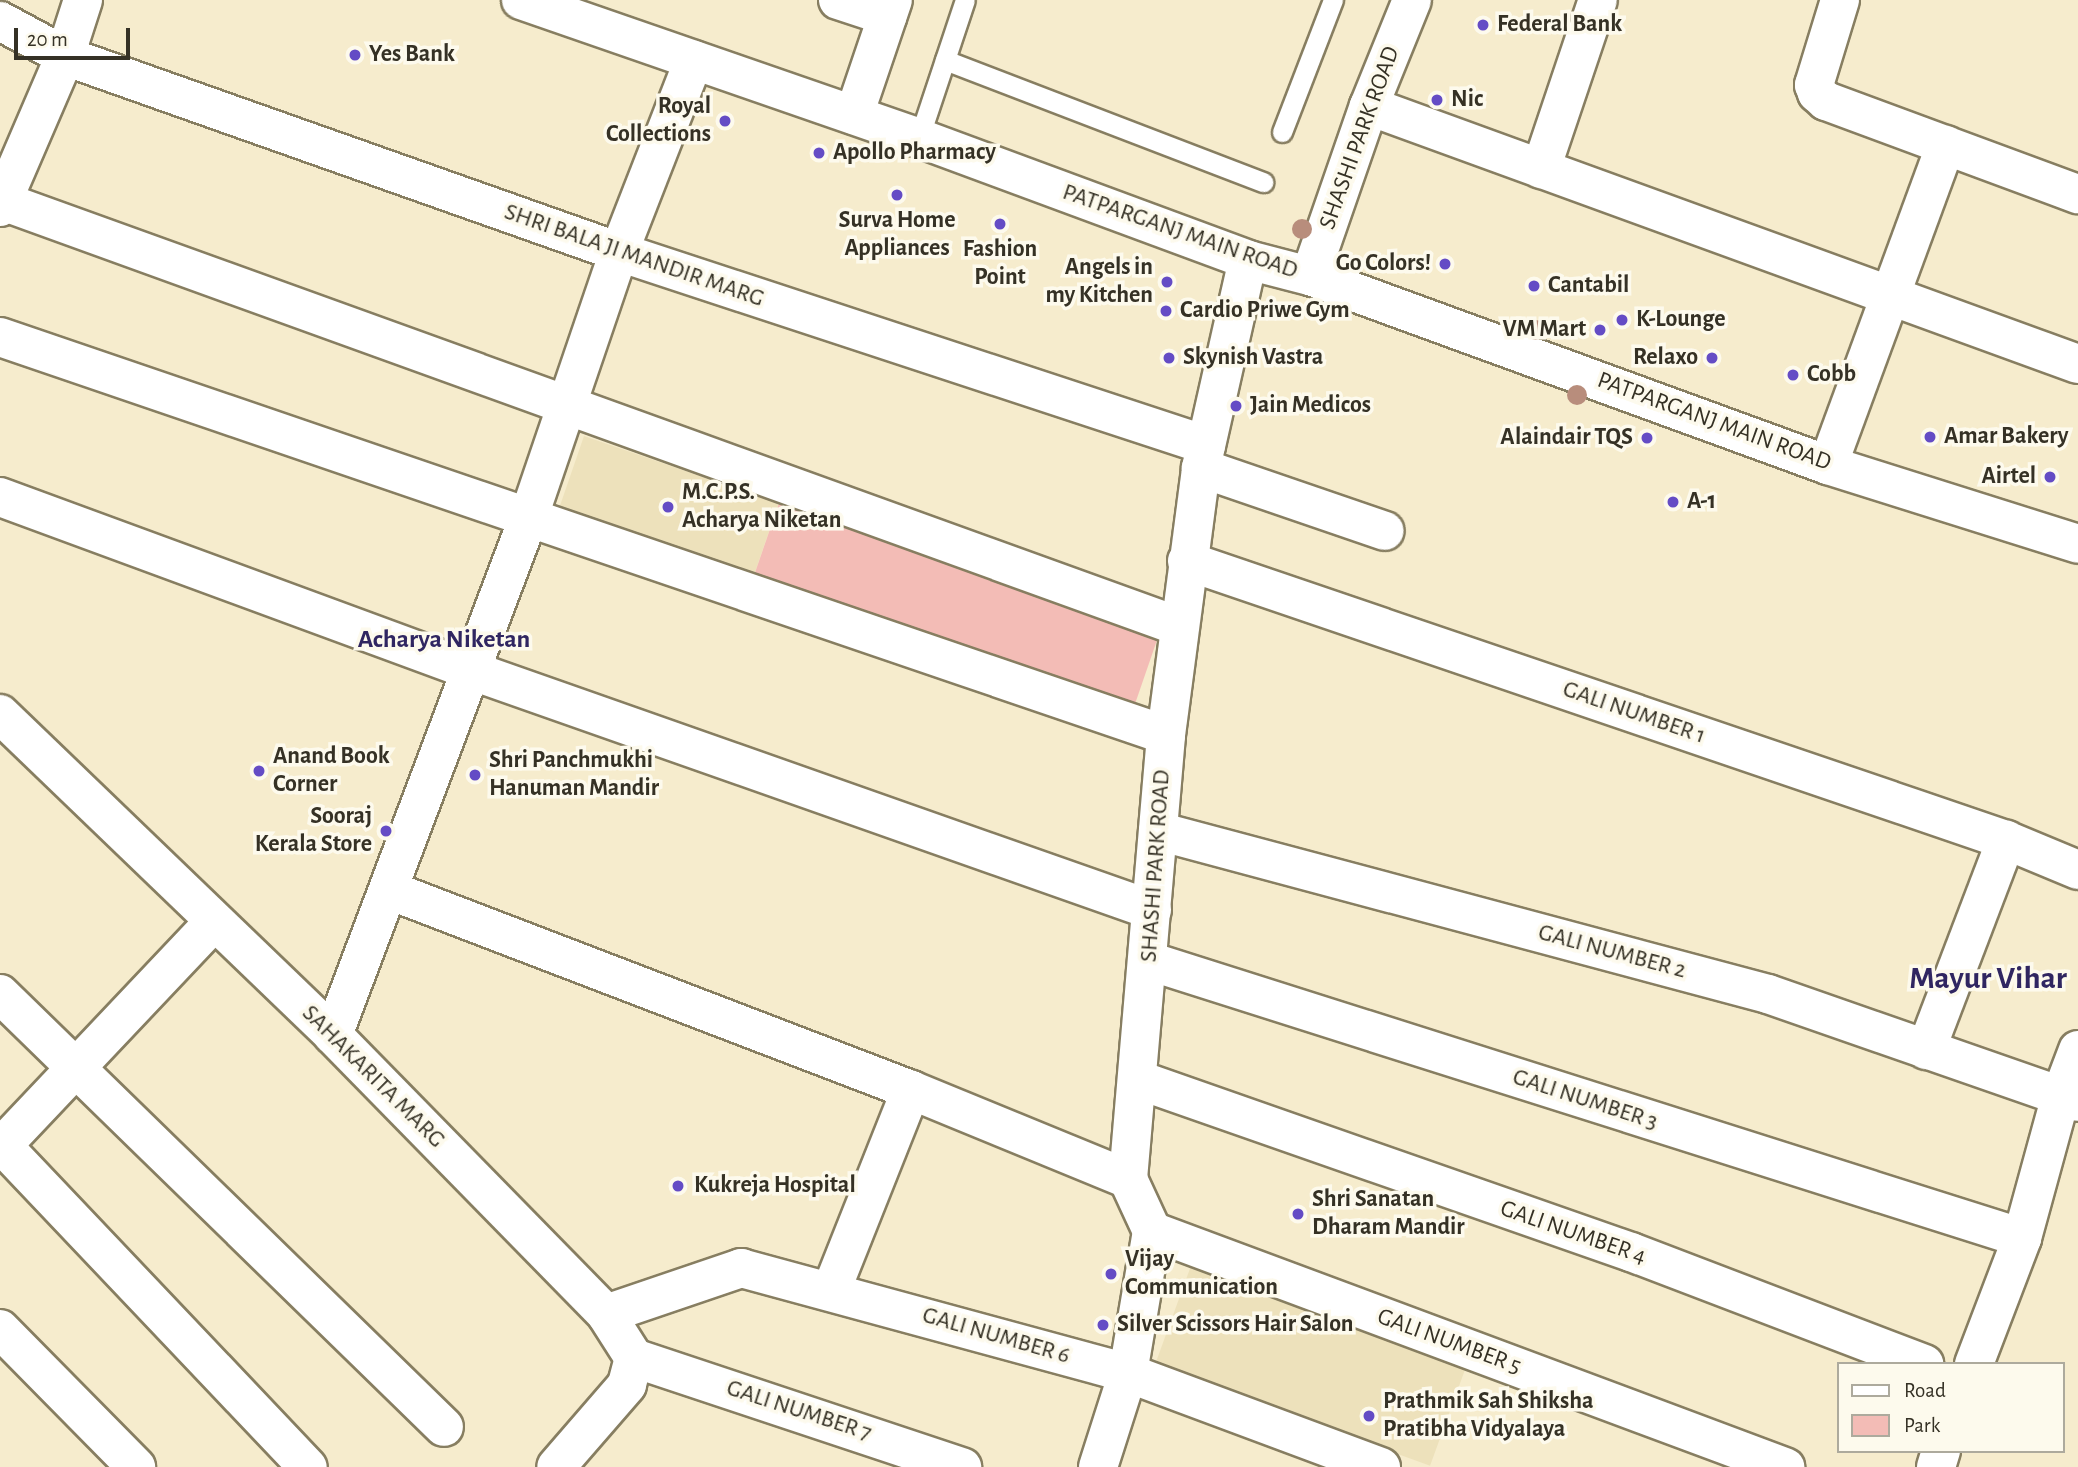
<!DOCTYPE html>
<style>
body{margin:0}
#map{position:relative;width:2078px;height:1467px;overflow:hidden;background:#f6eccd;font-family:"Alegreya Sans",sans-serif}
div>[style]{position:absolute}
.built>*{inset:0;background:#ede1bb;transform-origin:0 0}
.green>*{inset:0;background:#f3bcb6;transform-origin:0 0}
.roads{filter:drop-shadow(2px 0 #877e61) drop-shadow(-2px 0 #877e61) drop-shadow(0 2px #877e61) drop-shadow(0 -2px #877e61)}
.lane>*{height:19px;margin:-9.5px;padding:0 9.5px;transform-origin:9.5px;border-radius:9.5px;background:#fff}
.street>*{height:38px;margin:-19px;padding:0 19px;transform-origin:19px;border-radius:19px;background:#fff}
.secondary>*{height:38px;margin:-19px;padding:0 19px;transform-origin:19px;border-radius:19px;background:#fff}
.trees>*{width:20px;height:20px;margin:-10px;border-radius:50%;background:#b88d7c}
.dots>*{width:19px;height:19px;translate:-50% -50%;box-sizing:border-box;border:4px solid #fdfaed;border-radius:50%}
span{translate:-50% -50%;white-space:nowrap;text-align:center;line-height:1.15;-webkit-text-stroke:7px #fdfaed;paint-order:stroke}
.poi-label{font-size:24px;color:#353125;font-weight:700}
.left{translate:0 -50%;text-align:left}
.right{translate:-100% -50%;text-align:right}
.street-label{font-size:24px;color:#353125}
.neighbourhood-label{font-size:26px;color:#302661;font-weight:700}
.district-label{font-size:32px;color:#302661;font-weight:700}
.legend{position:absolute;left:1837px;top:1362px;width:228px;height:91px;box-sizing:border-box;background:#fdfaed;border:2px solid #adaa9d;margin:0;padding:9px 12px;list-style:none;font-size:21px;color:#353125}
.legend li{display:flex;align-items:center;gap:14px;height:35px}
.legend b{width:35px;border:2px solid #adaa9d}
.scale{position:absolute;left:14px;top:28px;width:116px;height:32px;box-sizing:border-box;border:4px solid #353125;border-top:0;padding-left:9px;font-size:21px;line-height:24px;white-space:nowrap;color:#353125;-webkit-text-stroke:5px #fdfaed;paint-order:stroke}
</style>
<div id="map">
<div class="built">
<i style="left:584px;top:436px;width:206px;height:81px;rotate:19deg"></i>
<i style="left:1192px;top:1263px;width:293px;height:109px;rotate:20deg"></i>
</div>
<div class="green">
<i style="left:779px;top:503px;width:402px;height:81px;rotate:19deg"></i>
</div>
<div class="roads">
<div class="lane">
<i style="left:945px;top:60px;width:341px;rotate:21deg"></i>
<i style="left:1282px;top:132px;width:142px;rotate:-68.9deg"></i>
<i style="left:919px;top:138px;width:145px;rotate:-71.6deg"></i>
</div>
<div class="street">
<i style="left:838px;top:0;width:52px;rotate:18.1deg"></i>
<i style="left:1840px;top:0;width:89px;rotate:107deg"></i>
<i style="left:1814px;top:85px;width:9px;rotate:69deg"></i>
<i style="left:1817px;top:93px;width:12px;rotate:42deg"></i>
<i style="left:1826px;top:101px;width:269px;rotate:20.3deg"></i>
<i style="left:0;top:21px;width:74px;rotate:28.3deg"></i>
<i style="left:65px;top:56px;width:588px;rotate:19.48deg"></i>
<i style="left:619px;top:252px;width:618px;rotate:18.2deg"></i>
<i style="left:1369px;top:106px;width:754px;rotate:20deg"></i>
<i style="left:854px;top:115px;width:121px;rotate:-71.3deg"></i>
<i style="left:1541px;top:169px;width:178px;rotate:-71.4deg"></i>
<i style="left:2px;top:201px;width:1250px;rotate:19.87deg"></i>
<i style="left:0;top:207px;width:164px;rotate:-66.7deg"></i>
<i style="left:65px;top:56px;width:59px;rotate:-72.2deg"></i>
<i style="left:1310px;top:276px;width:180px;rotate:-70.9deg"></i>
<i style="left:1369px;top:106px;width:114px;rotate:-67.9deg"></i>
<i style="left:0;top:337px;width:1232px;rotate:18.85deg"></i>
<i style="left:1828px;top:465px;width:341px;rotate:-69.8deg"></i>
<i style="left:1201px;top:468px;width:194px;rotate:18.9deg"></i>
<i style="left:0;top:497px;width:501px;rotate:20.21deg"></i>
<i style="left:470px;top:670px;width:723px;rotate:19.39deg"></i>
<i style="left:1187px;top:561px;width:865px;rotate:18.81deg"></i>
<i style="left:2006px;top:840px;width:78px;rotate:22.6deg"></i>
<i style="left:1158px;top:831px;width:631px;rotate:14.96deg"></i>
<i style="left:1768px;top:994px;width:328px;rotate:19.2deg"></i>
<i style="left:389px;top:890px;width:559px;rotate:20.96deg"></i>
<i style="left:911px;top:1090px;width:214px;rotate:111.7deg"></i>
<i style="left:1149px;top:961px;width:916px;rotate:17.6deg"></i>
<i style="left:0;top:994px;width:620px;rotate:44.28deg"></i>
<i style="left:333px;top:1035px;width:552px;rotate:-69.3deg"></i>
<i style="left:528px;top:519px;width:282px;rotate:-71.2deg"></i>
<i style="left:619px;top:252px;width:206px;rotate:-68.7deg"></i>
<i style="left:1926px;top:1050px;width:225px;rotate:-69.1deg"></i>
<i style="left:1139px;top:1080px;width:521px;rotate:19.27deg"></i>
<i style="left:1631px;top:1252px;width:314px;rotate:20.9deg"></i>
<i style="left:911px;top:1090px;width:235px;rotate:22.3deg"></i>
<i style="left:0;top:1143px;width:447px;rotate:46.5deg"></i>
<i style="left:0;top:1148px;width:310px;rotate:-46.6deg"></i>
<i style="left:1152px;top:1231px;width:676px;rotate:20.45deg"></i>
<i style="left:606px;top:1314px;width:143px;rotate:-18.8deg"></i>
<i style="left:741px;top:1268px;width:401px;rotate:15.2deg"></i>
<i style="left:1128px;top:1373px;width:270px;rotate:20.4deg"></i>
<i style="left:0;top:1329px;width:194px;rotate:45.4deg"></i>
<i style="left:634px;top:1358px;width:346px;rotate:18.4deg"></i>
<i style="left:1974px;top:1364px;width:135px;rotate:-69.1deg"></i>
<i style="left:2022px;top:1238px;width:148px;rotate:-74.7deg"></i>
<i style="left:2061px;top:1095px;width:48px;rotate:-69.3deg"></i>
<i style="left:1098px;top:1467px;width:99px;rotate:-72.3deg"></i>
<i style="left:1128px;top:1373px;width:144px;rotate:-80.4deg"></i>
<i style="left:1152px;top:1231px;width:57px;rotate:-114.8deg"></i>
<i style="left:1128px;top:1179px;width:446px;rotate:-85.1deg"></i>
<i style="left:1166px;top:735px;width:269px;rotate:-82.5deg"></i>
<i style="left:1201px;top:468px;width:213px;rotate:-77.3deg"></i>
<i style="left:1936px;top:1467px;width:17px;rotate:-73deg"></i>
</div>
<div class="secondary">
<i style="left:521px;top:0;width:421px;rotate:19.1deg"></i>
<i style="left:919px;top:138px;width:351px;rotate:20.3deg"></i>
<i style="left:1248px;top:260px;width:64px;rotate:14.5deg"></i>
<i style="left:1310px;top:276px;width:551px;rotate:20.05deg"></i>
<i style="left:1828px;top:465px;width:262px;rotate:17.5deg"></i>
<i style="left:0;top:714px;width:463px;rotate:43.9deg"></i>
<i style="left:333px;top:1035px;width:390px;rotate:45.6deg"></i>
<i style="left:606px;top:1314px;width:52px;rotate:57.5deg"></i>
<i style="left:634px;top:1358px;width:28px;rotate:105deg"></i>
<i style="left:627px;top:1385px;width:108px;rotate:130.9deg"></i>
</div>
</div>
<div class="trees">
<i style="left:1302px;top:229px"></i>
<i style="left:1536px;top:330px"></i>
<i style="left:1577px;top:395px"></i>
</div>
<div class="dots">
<i style="left:1483px;top:25px;background:#644cc5"></i>
<i style="left:355px;top:55px;background:#644cc5"></i>
<i style="left:1437px;top:100px;background:#644cc5"></i>
<i style="left:725px;top:121px;background:#644cc5"></i>
<i style="left:819px;top:153px;background:#644cc5"></i>
<i style="left:897px;top:195px;background:#644cc5"></i>
<i style="left:1000px;top:224px;background:#644cc5"></i>
<i style="left:1445px;top:264px;background:#644cc5"></i>
<i style="left:1167px;top:282px;background:#644cc5"></i>
<i style="left:1534px;top:286px;background:#644cc5"></i>
<i style="left:1166px;top:311px;background:#644cc5"></i>
<i style="left:1622px;top:320px;background:#644cc5"></i>
<i style="left:1600px;top:330px;background:#644cc5"></i>
<i style="left:1169px;top:358px;background:#644cc5"></i>
<i style="left:1712px;top:358px;background:#644cc5"></i>
<i style="left:1793px;top:375px;background:#644cc5"></i>
<i style="left:1236px;top:406px;background:#644cc5"></i>
<i style="left:1930px;top:437px;background:#644cc5"></i>
<i style="left:1647px;top:438px;background:#644cc5"></i>
<i style="left:2050px;top:477px;background:#644cc5"></i>
<i style="left:1673px;top:502px;background:#644cc5"></i>
<i style="left:668px;top:507px;background:#644cc5"></i>
<i style="left:259px;top:771px;background:#644cc5"></i>
<i style="left:475px;top:775px;background:#644cc5"></i>
<i style="left:386px;top:831px;background:#644cc5"></i>
<i style="left:678px;top:1186px;background:#644cc5"></i>
<i style="left:1298px;top:1214px;background:#644cc5"></i>
<i style="left:1111px;top:1274px;background:#644cc5"></i>
<i style="left:1103px;top:1325px;background:#644cc5"></i>
<i style="left:1369px;top:1416px;background:#644cc5"></i>
</div>
<div class="poi-label">
<span class="left" style="left:1497px;top:25px">Federal Bank</span>
<span class="left" style="left:369px;top:55px">Yes Bank</span>
<span class="left" style="left:1451px;top:100px">Nic</span>
<span class="right" style="left:711px;top:121px">Royal<br>Collections</span>
<span class="left" style="left:833px;top:153px">Apollo Pharmacy</span>
<span style="left:897px;top:235px">Surva Home<br>Appliances</span>
<span style="left:1000px;top:264px">Fashion<br>Point</span>
<span class="right" style="left:1431px;top:264px">Go Colors!</span>
<span class="right" style="left:1153px;top:282px">Angels in<br>my Kitchen</span>
<span class="left" style="left:1548px;top:286px">Cantabil</span>
<span class="left" style="left:1180px;top:311px">Cardio Priwe Gym</span>
<span class="left" style="left:1636px;top:320px">K-Lounge</span>
<span class="right" style="left:1586px;top:330px">VM Mart</span>
<span class="left" style="left:1183px;top:358px">Skynish Vastra</span>
<span class="right" style="left:1698px;top:358px">Relaxo</span>
<span class="left" style="left:1807px;top:375px">Cobb</span>
<span class="left" style="left:1250px;top:406px">Jain Medicos</span>
<span class="left" style="left:1944px;top:437px">Amar Bakery</span>
<span class="right" style="left:1633px;top:438px">Alaindair TQS</span>
<span class="right" style="left:2036px;top:477px">Airtel</span>
<span class="left" style="left:682px;top:507px">M.C.P.S.<br>Acharya Niketan</span>
<span class="left" style="left:1687px;top:502px">A-1</span>
<span class="left" style="left:273px;top:771px">Anand Book<br>Corner</span>
<span class="left" style="left:489px;top:775px">Shri Panchmukhi<br>Hanuman Mandir</span>
<span class="right" style="left:372px;top:831px">Sooraj<br>Kerala Store</span>
<span class="left" style="left:694px;top:1186px">Kukreja Hospital</span>
<span class="left" style="left:1312px;top:1214px">Shri Sanatan<br>Dharam Mandir</span>
<span class="left" style="left:1125px;top:1274px">Vijay<br>Communication</span>
<span class="left" style="left:1117px;top:1325px">Silver Scissors Hair Salon</span>
<span class="left" style="left:1383px;top:1416px">Prathmik Sah Shiksha<br>Pratibha Vidyalaya</span>
</div>
<div class="street-label">
<span style="left:1360px;top:138px;rotate:-70deg">SHASHI PARK ROAD</span>
<span style="left:1180px;top:232px;rotate:19deg">PATPARGANJ MAIN ROAD</span>
<span style="left:634px;top:256px;rotate:19deg">SHRI BALA JI MANDIR MARG</span>
<span style="left:1714px;top:422px;rotate:20deg">PATPARGANJ MAIN ROAD</span>
<span style="left:1634px;top:713px;rotate:19deg">GALI NUMBER 1</span>
<span style="left:1156px;top:866px;rotate:-86deg">SHASHI PARK ROAD</span>
<span style="left:1612px;top:952px;rotate:15deg">GALI NUMBER 2</span>
<span style="left:373px;top:1077px;rotate:45deg">SAHAKARITA MARG</span>
<span style="left:1585px;top:1100px;rotate:18deg">GALI NUMBER 3</span>
<span style="left:1573px;top:1233px;rotate:19deg">GALI NUMBER 4</span>
<span style="left:996px;top:1336px;rotate:16deg">GALI NUMBER 6</span>
<span style="left:1449px;top:1342px;rotate:20deg">GALI NUMBER 5</span>
<span style="left:799px;top:1411px;rotate:18deg">GALI NUMBER 7</span>
</div>
<div class="neighbourhood-label">
<span style="left:444px;top:640px">Acharya Niketan</span>
</div>
<div class="district-label">
<span style="left:1988px;top:978px">Mayur Vihar</span>
</div>
<ul class="legend">
<li><b style="height:9px;background:#fff"></b>Road</li>
<li><b style="height:19px;background:#f3bcb6"></b>Park</li>
</ul>
<div class="scale">20 m</div>
</div>
